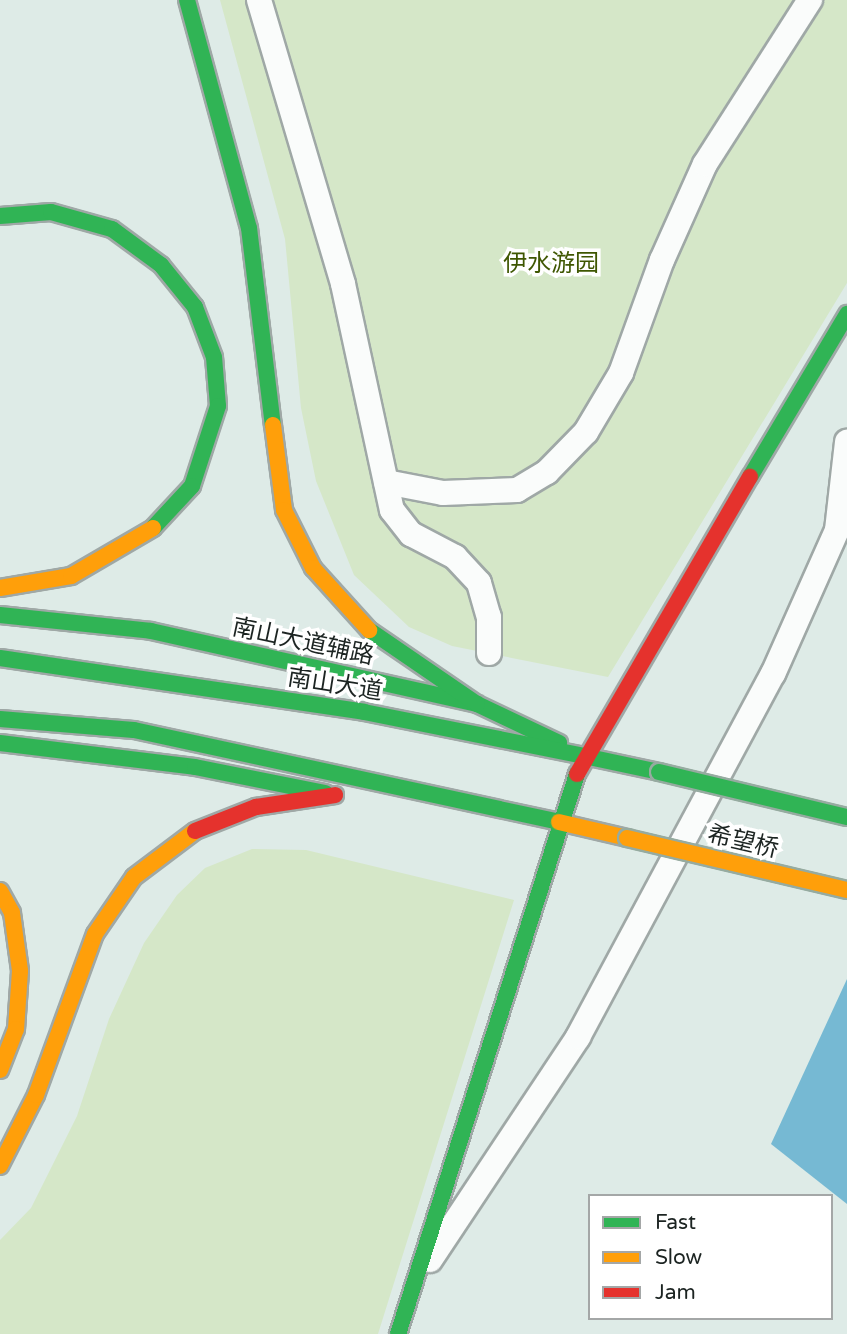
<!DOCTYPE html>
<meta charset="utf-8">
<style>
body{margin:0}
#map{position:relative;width:847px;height:1334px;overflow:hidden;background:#deebe7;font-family:"Varela Round","Noto Sans SC",sans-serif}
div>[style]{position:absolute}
.green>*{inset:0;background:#d5e7c8}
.water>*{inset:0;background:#76b9d3}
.roads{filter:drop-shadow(2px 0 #9fa8a6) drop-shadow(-2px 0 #9fa8a6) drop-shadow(0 2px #9fa8a6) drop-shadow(0 -2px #9fa8a6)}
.street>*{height:24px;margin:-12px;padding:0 12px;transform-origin:12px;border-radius:12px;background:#fafcfb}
.fast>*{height:16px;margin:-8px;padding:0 8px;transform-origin:8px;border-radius:8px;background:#30b455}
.slow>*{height:16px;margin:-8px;padding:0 8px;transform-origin:8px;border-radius:8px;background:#ff9f0a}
.jam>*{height:16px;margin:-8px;padding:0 8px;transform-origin:8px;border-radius:8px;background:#e5322d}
.bridges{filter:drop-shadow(2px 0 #96aba0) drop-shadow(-2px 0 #96aba0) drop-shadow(0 2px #96aba0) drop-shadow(0 -2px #96aba0)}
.fast-bridge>*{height:16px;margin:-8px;padding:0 8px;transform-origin:8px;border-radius:8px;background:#30b455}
.slow-bridge>*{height:16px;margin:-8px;padding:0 8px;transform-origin:8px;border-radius:8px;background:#ff9f0a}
span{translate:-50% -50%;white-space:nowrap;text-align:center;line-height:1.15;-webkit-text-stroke:7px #fff;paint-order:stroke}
.park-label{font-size:24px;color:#3f5702}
.street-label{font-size:24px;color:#1c2422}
.legend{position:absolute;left:588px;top:1194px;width:245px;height:126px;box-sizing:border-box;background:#fff;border:2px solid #a4a7a7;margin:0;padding:9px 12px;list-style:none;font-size:21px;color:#1c2422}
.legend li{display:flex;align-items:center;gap:14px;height:35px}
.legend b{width:35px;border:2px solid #a4a7a7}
</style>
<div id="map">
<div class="green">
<i style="clip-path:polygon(220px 0,847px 0,847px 283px,608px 677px,452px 646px,409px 627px,354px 575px,316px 481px,301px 408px,285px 239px)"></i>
<i style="clip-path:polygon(252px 849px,306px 850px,514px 900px,378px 1334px,0 1334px,0 1240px,31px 1208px,77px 1116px,109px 1019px,144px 943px,177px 895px,205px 868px)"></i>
</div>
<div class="water">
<i style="clip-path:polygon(847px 979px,847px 1204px,771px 1144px)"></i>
</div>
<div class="roads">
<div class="street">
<i style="left:259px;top:0;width:296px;rotate:73.5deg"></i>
<i style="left:343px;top:284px;width:231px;rotate:77.8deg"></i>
<i style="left:392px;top:510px;width:31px;rotate:52deg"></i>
<i style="left:411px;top:534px;width:50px;rotate:27.6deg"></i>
<i style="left:455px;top:557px;width:35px;rotate:47deg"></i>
<i style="left:479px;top:583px;width:35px;rotate:74deg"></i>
<i style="left:489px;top:617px;width:36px;rotate:90deg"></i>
<i style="left:386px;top:482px;width:58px;rotate:10.9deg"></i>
<i style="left:443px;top:493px;width:74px;rotate:-2.3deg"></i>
<i style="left:517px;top:490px;width:35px;rotate:-31deg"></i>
<i style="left:547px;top:472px;width:56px;rotate:-45.7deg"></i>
<i style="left:586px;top:432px;width:69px;rotate:-59.3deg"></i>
<i style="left:621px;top:373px;width:120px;rotate:-70.1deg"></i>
<i style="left:662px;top:260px;width:105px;rotate:-65.9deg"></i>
<i style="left:705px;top:164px;width:195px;rotate:-57.4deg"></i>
<i style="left:430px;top:1260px;width:268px;rotate:-56.4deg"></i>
<i style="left:578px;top:1037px;width:412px;rotate:-61.8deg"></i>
<i style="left:773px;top:674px;width:158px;rotate:-66deg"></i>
<i style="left:837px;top:530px;width:89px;rotate:-83.5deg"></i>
</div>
<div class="fast">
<i style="left:187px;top:0;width:236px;rotate:74.8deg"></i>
<i style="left:249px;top:228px;width:198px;rotate:83.1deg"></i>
<i style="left:0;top:216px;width:51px;rotate:-4.5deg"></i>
<i style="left:51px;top:212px;width:63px;rotate:15.6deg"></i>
<i style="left:112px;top:229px;width:61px;rotate:36.3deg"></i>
<i style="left:161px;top:265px;width:54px;rotate:51deg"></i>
<i style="left:195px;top:307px;width:53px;rotate:69.2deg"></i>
<i style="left:214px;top:357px;width:49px;rotate:85.3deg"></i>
<i style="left:218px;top:406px;width:84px;rotate:108deg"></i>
<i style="left:192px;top:486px;width:57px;rotate:132.9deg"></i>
<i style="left:750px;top:477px;width:190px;rotate:-59.2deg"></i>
<i style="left:0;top:615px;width:152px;rotate:6deg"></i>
<i style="left:151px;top:631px;width:334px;rotate:12.6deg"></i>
<i style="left:477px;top:704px;width:91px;rotate:25.4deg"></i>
<i style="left:369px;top:630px;width:131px;rotate:34.4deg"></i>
<i style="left:0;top:658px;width:368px;rotate:8.4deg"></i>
<i style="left:364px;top:712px;width:224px;rotate:11.3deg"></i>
<i style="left:0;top:719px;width:134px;rotate:4.7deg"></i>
<i style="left:134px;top:730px;width:435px;rotate:12.2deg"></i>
<i style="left:0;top:743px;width:196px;rotate:7deg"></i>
<i style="left:195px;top:767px;width:133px;rotate:11.3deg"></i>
<i style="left:584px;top:756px;width:77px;rotate:12deg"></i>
<i style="left:398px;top:1334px;width:588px;rotate:-72.27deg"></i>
</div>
<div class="slow">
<i style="left:273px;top:425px;width:86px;rotate:82.6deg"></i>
<i style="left:284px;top:510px;width:65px;rotate:63.4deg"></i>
<i style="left:313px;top:568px;width:84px;rotate:47.9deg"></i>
<i style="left:0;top:588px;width:72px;rotate:-9.6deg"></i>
<i style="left:71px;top:576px;width:95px;rotate:-30.3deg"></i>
<i style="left:559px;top:822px;width:70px;rotate:13.2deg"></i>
<i style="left:0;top:891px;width:25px;rotate:61deg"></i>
<i style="left:12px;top:913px;width:59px;rotate:82.1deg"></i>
<i style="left:20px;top:971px;width:58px;rotate:93.9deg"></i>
<i style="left:16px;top:1029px;width:44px;rotate:111.3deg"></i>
<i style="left:0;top:1166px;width:80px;rotate:-63.1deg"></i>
<i style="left:36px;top:1095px;width:171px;rotate:-69.9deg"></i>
<i style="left:95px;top:934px;width:69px;rotate:-55.6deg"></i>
<i style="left:134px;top:877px;width:76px;rotate:-37deg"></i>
</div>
<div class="jam">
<i style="left:577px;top:774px;width:344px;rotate:-59.8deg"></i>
<i style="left:195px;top:831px;width:66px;rotate:-21.5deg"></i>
<i style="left:256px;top:807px;width:80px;rotate:-8.6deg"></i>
</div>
</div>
<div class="bridges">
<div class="fast-bridge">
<i style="left:659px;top:772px;width:193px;rotate:13.5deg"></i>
</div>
<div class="slow-bridge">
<i style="left:627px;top:838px;width:226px;rotate:13.3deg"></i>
</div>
</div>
<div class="park-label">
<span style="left:551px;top:264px">伊水游园</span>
</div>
<div class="street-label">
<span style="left:303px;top:642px;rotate:12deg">南山大道辅路</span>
<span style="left:335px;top:685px;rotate:9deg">南山大道</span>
<span style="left:743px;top:842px;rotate:13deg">希望桥</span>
</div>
<ul class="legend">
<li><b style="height:9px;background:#30b455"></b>Fast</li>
<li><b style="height:9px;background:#ff9f0a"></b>Slow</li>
<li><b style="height:9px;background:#e5322d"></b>Jam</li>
</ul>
</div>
